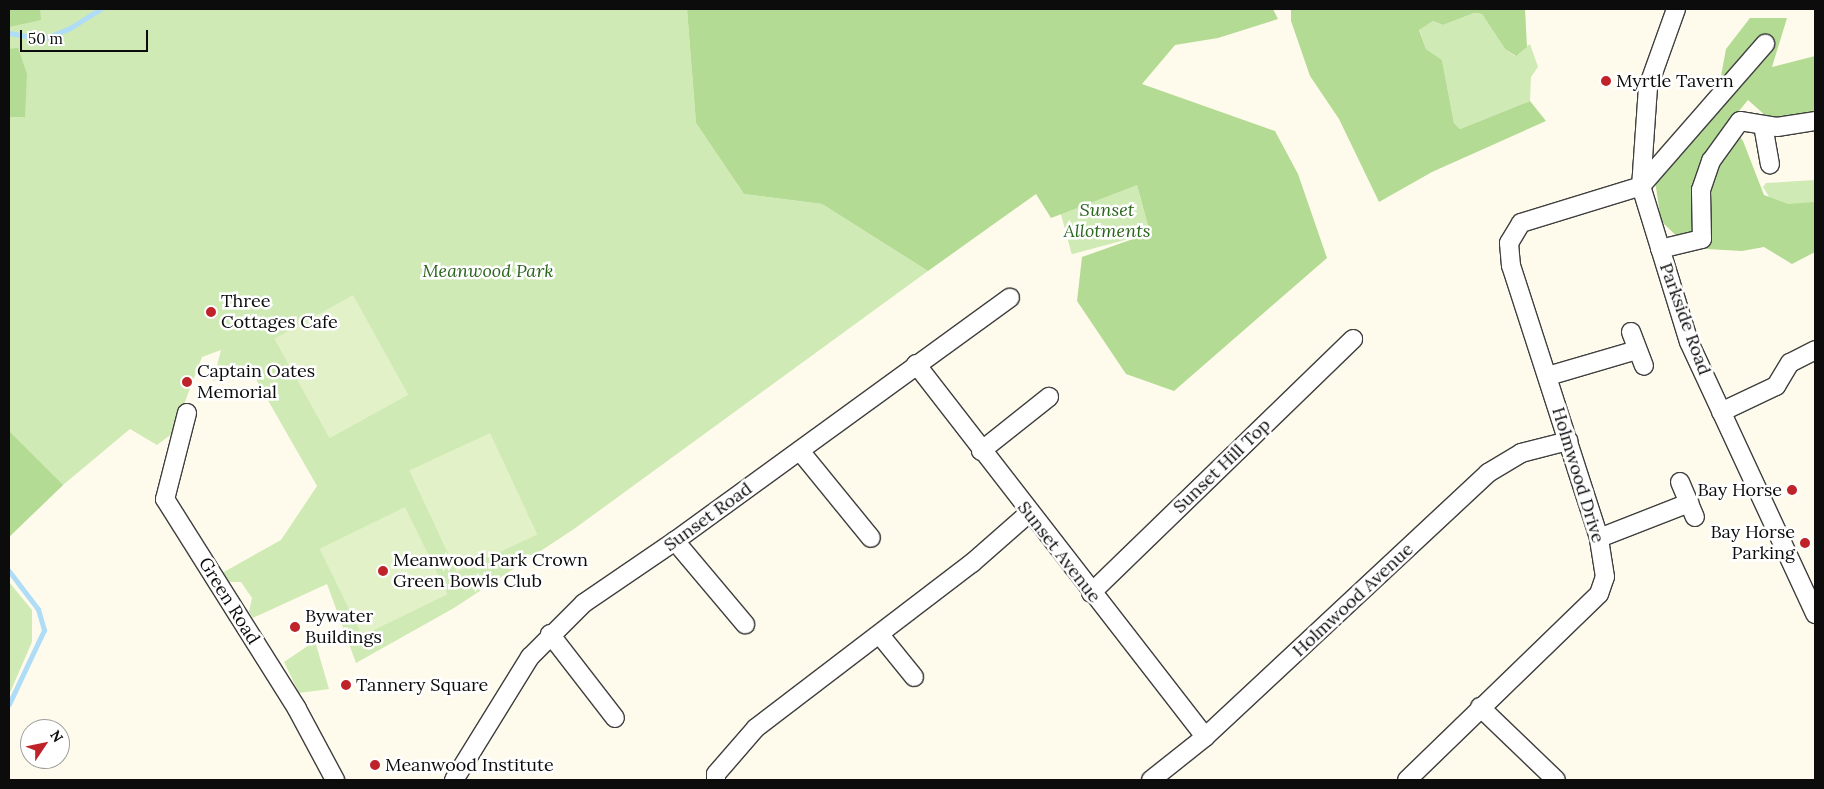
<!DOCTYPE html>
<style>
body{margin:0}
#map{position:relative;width:1824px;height:789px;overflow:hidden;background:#fffbec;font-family:Lora,serif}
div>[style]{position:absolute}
.green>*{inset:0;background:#d0eab5;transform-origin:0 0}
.forest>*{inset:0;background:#b3db94}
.pitch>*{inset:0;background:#e2f1c7;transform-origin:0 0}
.stream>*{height:5px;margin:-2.5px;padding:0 2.5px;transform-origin:2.5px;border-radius:2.5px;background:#afdcf7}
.roads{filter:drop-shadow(1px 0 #3f3f3f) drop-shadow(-1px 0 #3f3f3f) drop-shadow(0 1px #3f3f3f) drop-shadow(0 -1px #3f3f3f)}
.minor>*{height:18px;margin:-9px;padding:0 9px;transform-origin:9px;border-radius:9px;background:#fff}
.dots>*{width:14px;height:14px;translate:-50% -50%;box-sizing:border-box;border:2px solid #fff;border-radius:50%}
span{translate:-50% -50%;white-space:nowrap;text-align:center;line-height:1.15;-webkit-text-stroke:5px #fff;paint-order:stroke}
.poi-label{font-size:18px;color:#0c0c0c}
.left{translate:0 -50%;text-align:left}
.right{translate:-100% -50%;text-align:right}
.park-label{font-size:18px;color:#2a651c;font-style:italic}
.street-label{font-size:18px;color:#0c0c0c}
.frame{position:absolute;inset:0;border:10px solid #0c0c0c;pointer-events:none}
.north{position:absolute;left:20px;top:719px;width:50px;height:50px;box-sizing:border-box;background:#fff;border:1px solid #9e9e9e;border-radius:50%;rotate:56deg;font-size:14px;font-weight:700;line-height:20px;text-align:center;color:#0c0c0c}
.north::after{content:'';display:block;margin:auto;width:18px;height:22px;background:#bf2229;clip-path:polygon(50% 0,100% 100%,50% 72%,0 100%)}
.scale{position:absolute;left:20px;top:30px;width:128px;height:22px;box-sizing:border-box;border:2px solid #0c0c0c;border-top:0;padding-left:6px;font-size:15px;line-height:18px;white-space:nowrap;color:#0c0c0c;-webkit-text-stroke:4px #fff;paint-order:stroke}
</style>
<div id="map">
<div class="green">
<i style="clip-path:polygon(9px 9px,687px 9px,696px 123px,744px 194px,822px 204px,928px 271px,574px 529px,454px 608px,356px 663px,327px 584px,253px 618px,249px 612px,252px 598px,241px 582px,228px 582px,222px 573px,281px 540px,317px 486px,250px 369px,213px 381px,221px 350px,202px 357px,173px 433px,157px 445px,130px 429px,63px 485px,9px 537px)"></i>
<i style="clip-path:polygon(1474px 13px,1482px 14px,1505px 49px,1515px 56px,1530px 44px,1538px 67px,1531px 77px,1530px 101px,1460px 129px,1454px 123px,1442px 60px,1426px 49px,1419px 29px,1433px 21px,1443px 25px)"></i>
<i style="clip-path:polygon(1815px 180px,1815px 233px,1783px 220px,1763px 187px,1766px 183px)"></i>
<i style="left:1137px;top:185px;width:50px;height:81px;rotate:75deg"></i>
<i style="clip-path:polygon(9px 582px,32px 610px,32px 642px,9px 695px)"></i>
<i style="clip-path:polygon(315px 641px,329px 689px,299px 693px,284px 662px)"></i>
</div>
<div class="forest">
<i style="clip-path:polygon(9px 9px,40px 9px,41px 20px,9px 27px)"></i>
<i style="clip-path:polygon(687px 9px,1273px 9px,1278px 19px,1218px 38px,1175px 45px,1142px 84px,1275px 131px,1298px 174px,1327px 258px,1174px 391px,1126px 374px,1077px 301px,1082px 257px,1150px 233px,1137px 185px,1051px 218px,1036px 194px,928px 271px,822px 204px,744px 194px,696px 123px)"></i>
<i style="clip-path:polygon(1291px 9px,1525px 9px,1527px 47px,1516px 56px,1505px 49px,1482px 14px,1474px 13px,1443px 25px,1433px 21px,1419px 30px,1426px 49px,1442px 60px,1454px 123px,1460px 129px,1530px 101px,1546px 121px,1432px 172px,1379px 202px,1339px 119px,1310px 76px,1291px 21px)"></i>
<i style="clip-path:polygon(1750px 18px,1787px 18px,1772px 67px,1815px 56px,1815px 110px,1795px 120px,1766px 116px,1748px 100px,1730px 122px,1743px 141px,1764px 195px,1788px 204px,1815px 202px,1815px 252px,1792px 264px,1764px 247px,1742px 251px,1689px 248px,1661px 221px,1655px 181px,1735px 89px,1721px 76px,1726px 49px)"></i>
<i style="clip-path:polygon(18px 48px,27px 74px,25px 117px,9px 117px,9px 49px)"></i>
<i style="clip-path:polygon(9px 431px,63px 485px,9px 537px)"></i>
</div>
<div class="pitch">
<i style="left:353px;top:295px;width:114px;height:90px;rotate:61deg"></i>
<i style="left:490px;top:433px;width:112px;height:89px;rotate:65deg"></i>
<i style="left:405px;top:507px;width:97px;height:95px;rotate:64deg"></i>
</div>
<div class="stream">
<i style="left:9px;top:33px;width:35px;rotate:10deg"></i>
<i style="left:43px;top:39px;width:29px;rotate:-22deg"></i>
<i style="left:70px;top:28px;width:36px;rotate:-32deg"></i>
<i style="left:9px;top:571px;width:48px;rotate:52.7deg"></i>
<i style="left:38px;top:609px;width:22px;rotate:74deg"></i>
<i style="left:44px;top:630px;width:82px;rotate:115.3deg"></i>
</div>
<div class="roads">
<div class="minor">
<i style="left:1676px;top:9px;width:83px;rotate:109.7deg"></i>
<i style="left:1648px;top:87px;width:99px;rotate:94deg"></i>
<i style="left:1641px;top:186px;width:163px;rotate:72.9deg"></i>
<i style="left:1689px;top:342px;width:300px;rotate:65.1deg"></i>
<i style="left:1763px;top:125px;width:40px;rotate:80deg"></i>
<i style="left:1660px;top:249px;width:43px;rotate:-13.4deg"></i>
<i style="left:1702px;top:239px;width:49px;rotate:-91.2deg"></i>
<i style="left:1701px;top:190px;width:31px;rotate:-71deg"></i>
<i style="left:1711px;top:161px;width:49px;rotate:-54.1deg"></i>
<i style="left:1740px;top:121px;width:37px;rotate:9deg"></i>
<i style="left:1777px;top:127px;width:38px;rotate:-9deg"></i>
<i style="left:1631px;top:332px;width:36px;rotate:69deg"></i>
<i style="left:916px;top:364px;width:472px;rotate:52.2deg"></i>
<i style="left:1548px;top:376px;width:93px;rotate:-16.3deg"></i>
<i style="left:1721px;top:412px;width:61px;rotate:-25.3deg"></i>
<i style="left:1776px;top:386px;width:27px;rotate:-59deg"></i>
<i style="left:1790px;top:363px;width:28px;rotate:-27deg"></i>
<i style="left:187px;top:413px;width:89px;rotate:104.3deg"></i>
<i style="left:165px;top:499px;width:248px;rotate:57.8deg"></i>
<i style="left:297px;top:709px;width:81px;rotate:61.8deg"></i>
<i style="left:800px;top:451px;width:112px;rotate:50.8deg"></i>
<i style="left:981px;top:451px;width:87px;rotate:-38.5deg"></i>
<i style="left:1680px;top:482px;width:38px;rotate:67deg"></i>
<i style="left:1599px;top:538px;width:97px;rotate:-21.3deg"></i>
<i style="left:675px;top:541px;width:109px;rotate:49.9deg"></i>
<i style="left:1091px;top:593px;width:365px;rotate:-44.1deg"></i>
<i style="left:550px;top:634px;width:106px;rotate:52.3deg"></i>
<i style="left:880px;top:635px;width:54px;rotate:51deg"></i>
<i style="left:1480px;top:707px;width:105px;rotate:43.8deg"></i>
<i style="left:454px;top:780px;width:145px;rotate:-58.3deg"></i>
<i style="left:530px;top:657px;width:76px;rotate:-45deg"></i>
<i style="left:584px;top:603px;width:110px;rotate:-34.3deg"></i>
<i style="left:675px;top:541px;width:414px;rotate:-36deg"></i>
<i style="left:716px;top:780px;width:6px;rotate:-90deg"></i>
<i style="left:716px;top:774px;width:61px;rotate:-49deg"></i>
<i style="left:756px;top:728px;width:272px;rotate:-37.4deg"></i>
<i style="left:972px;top:563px;width:76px;rotate:-41.3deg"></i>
<i style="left:1151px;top:780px;width:69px;rotate:-38.5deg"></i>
<i style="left:1205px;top:737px;width:387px;rotate:-43deg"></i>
<i style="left:1488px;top:473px;width:39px;rotate:-31deg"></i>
<i style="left:1521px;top:453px;width:49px;rotate:-14.3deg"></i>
<i style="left:1407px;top:780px;width:267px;rotate:-44.1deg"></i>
<i style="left:1599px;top:594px;width:18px;rotate:-71deg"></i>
<i style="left:1605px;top:577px;width:39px;rotate:-99deg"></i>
<i style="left:1599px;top:538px;width:286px;rotate:-107.9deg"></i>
<i style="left:1511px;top:266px;width:23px;rotate:-95deg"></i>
<i style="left:1509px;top:243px;width:23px;rotate:-59deg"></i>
<i style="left:1521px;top:223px;width:126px;rotate:-17.1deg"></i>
<i style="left:1641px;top:186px;width:189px;rotate:-48.9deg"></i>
</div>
</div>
<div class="dots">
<i style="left:1606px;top:81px;background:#bf2229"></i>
<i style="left:211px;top:312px;background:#bf2229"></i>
<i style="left:187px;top:382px;background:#bf2229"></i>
<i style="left:1792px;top:490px;background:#bf2229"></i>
<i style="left:1805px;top:543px;background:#bf2229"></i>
<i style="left:383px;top:571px;background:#bf2229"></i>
<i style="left:295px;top:627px;background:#bf2229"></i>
<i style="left:346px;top:685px;background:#bf2229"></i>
<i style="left:375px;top:765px;background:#bf2229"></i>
</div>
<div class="poi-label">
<span class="left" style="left:1616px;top:81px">Myrtle Tavern</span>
<span class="left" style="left:221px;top:312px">Three<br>Cottages Cafe</span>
<span class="left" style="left:197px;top:382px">Captain Oates<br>Memorial</span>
<span class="right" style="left:1782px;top:490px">Bay Horse</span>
<span class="right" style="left:1795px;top:543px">Bay Horse<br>Parking</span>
<span class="left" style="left:393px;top:571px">Meanwood Park Crown<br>Green Bowls Club</span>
<span class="left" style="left:305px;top:627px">Bywater<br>Buildings</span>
<span class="left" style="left:356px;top:685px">Tannery Square</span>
<span class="left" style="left:385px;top:765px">Meanwood Institute</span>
</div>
<div class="park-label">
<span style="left:1107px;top:221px">Sunset<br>Allotments</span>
<span style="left:488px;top:271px">Meanwood Park</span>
</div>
<div class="street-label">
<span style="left:1685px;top:319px;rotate:70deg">Parkside Road</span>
<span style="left:1222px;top:466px;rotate:-44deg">Sunset Hill Top</span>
<span style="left:1578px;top:475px;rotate:73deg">Holmwood Drive</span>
<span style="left:708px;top:517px;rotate:-36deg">Sunset Road</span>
<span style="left:1059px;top:552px;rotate:52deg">Sunset Avenue</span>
<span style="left:1353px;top:600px;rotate:-43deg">Holmwood Avenue</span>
<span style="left:229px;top:601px;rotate:58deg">Green Road</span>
</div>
<div class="frame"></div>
<div class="north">N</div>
<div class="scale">50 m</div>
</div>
